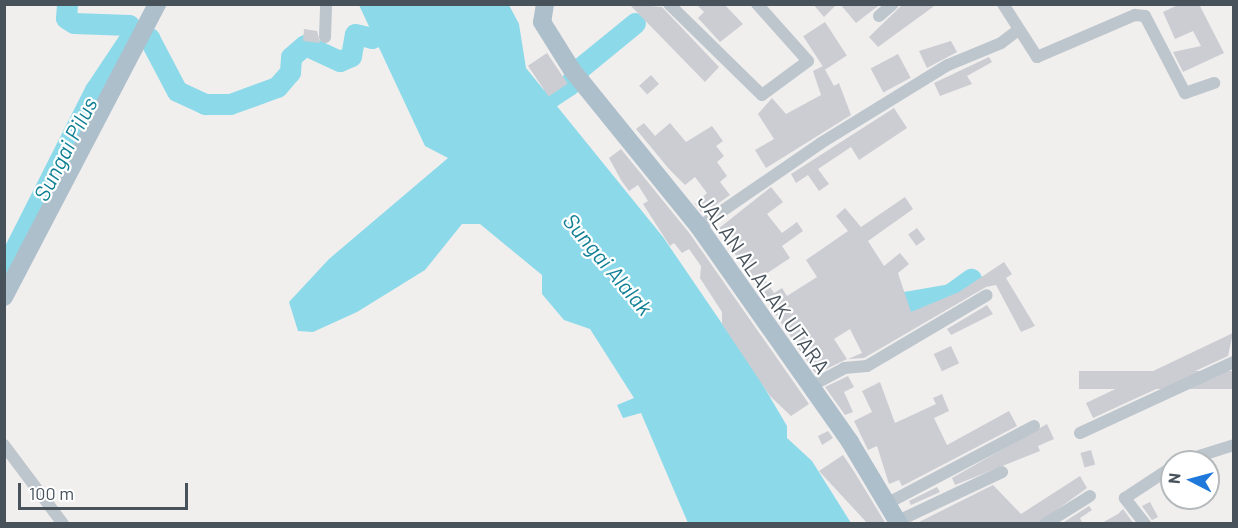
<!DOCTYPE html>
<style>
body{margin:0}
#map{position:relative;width:1238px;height:528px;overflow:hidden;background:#f1eeee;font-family:Barlow,sans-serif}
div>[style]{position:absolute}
.water>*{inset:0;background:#8cdae9}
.river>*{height:21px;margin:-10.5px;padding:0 10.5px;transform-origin:10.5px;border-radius:10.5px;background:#8cdae9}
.building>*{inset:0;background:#cbcdd3;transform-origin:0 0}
.street>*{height:12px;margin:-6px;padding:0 6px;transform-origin:6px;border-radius:6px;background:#bdc6cd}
.primary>*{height:18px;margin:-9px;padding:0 9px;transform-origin:9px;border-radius:9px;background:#aebfcc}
span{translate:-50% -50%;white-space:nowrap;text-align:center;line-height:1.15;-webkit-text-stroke:4.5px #fff;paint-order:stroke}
.street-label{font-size:21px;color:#47525b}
.water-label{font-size:22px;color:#118095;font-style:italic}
.frame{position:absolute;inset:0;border:6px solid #47525b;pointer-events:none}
.north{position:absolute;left:1160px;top:450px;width:60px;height:60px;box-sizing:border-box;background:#fff;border:2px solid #b5babd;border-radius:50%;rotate:276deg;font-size:16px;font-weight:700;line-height:24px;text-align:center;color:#47525b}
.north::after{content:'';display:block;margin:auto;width:21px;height:27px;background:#1f79da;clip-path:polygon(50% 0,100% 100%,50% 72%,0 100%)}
.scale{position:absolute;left:18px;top:483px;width:170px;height:27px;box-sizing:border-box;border:3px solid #47525b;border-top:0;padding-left:8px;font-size:18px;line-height:21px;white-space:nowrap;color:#47525b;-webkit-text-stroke:4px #fff;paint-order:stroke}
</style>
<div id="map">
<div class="water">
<i style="clip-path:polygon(359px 5px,509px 5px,519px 24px,526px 68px,663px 237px,757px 375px,787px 426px,787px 438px,812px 461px,851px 523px,688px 523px,641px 413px,623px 418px,617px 405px,634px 398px,590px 329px,564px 320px,542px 294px,542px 275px,480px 224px,462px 224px,425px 270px,357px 312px,313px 332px,298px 331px,289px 302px,329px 259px,448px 158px,425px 146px)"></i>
</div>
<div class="river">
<i style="left:67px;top:4px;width:14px;rotate:94deg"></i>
<i style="left:66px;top:18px;width:9px;rotate:32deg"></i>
<i style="left:74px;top:23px;width:55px;rotate:2.1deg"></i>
<i style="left:129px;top:25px;width:11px;rotate:56deg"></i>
<i style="left:135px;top:34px;width:15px;rotate:16deg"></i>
<i style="left:149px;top:38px;width:60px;rotate:62.2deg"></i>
<i style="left:177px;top:91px;width:31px;rotate:25deg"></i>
<i style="left:205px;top:104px;width:25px"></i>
<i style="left:230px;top:104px;width:50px;rotate:-19.9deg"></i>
<i style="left:277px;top:87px;width:20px;rotate:-49deg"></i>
<i style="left:290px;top:72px;width:15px;rotate:-86deg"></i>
<i style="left:291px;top:57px;width:18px;rotate:-41deg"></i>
<i style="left:305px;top:45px;width:38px;rotate:25deg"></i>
<i style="left:340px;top:61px;width:12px;rotate:-24deg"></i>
<i style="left:351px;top:56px;width:22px;rotate:-80deg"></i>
<i style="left:355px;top:34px;width:17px;rotate:13deg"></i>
<i style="left:372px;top:38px;width:27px;rotate:-27deg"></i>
<i style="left:525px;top:114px;width:53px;rotate:-33.4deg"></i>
<i style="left:569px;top:85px;width:20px;rotate:-57deg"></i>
<i style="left:580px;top:68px;width:71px;rotate:-39.3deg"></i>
<i style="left:4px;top:270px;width:202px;rotate:-63.2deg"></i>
<i style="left:95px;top:90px;width:58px;rotate:-56.3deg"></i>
<i style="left:884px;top:311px;width:16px;rotate:-30deg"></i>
<i style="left:898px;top:303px;width:53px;rotate:-9.8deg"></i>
<i style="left:950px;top:294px;width:26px;rotate:-36deg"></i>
</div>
<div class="building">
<i style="clip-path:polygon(629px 4px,662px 7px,719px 67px,705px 82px)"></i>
<i style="clip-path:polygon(696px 4px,724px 4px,743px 24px,720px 42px,698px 18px,704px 12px)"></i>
<i style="clip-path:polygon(813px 4px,837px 4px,824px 17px)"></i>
<i style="clip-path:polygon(840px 4px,877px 4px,878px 6px,856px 23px)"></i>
<i style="clip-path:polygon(903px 4px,937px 4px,878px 47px,869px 37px)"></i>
<i style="clip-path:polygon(1180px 4px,1199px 4px,1224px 53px,1183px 72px,1173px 52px,1201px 46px,1193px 31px,1175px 39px,1163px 12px)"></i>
<i style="left:825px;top:22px;width:40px;height:26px;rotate:57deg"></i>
<i style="clip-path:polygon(304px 29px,317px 31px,320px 43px,303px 41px)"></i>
<i style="clip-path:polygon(951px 41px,957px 52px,927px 68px,919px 51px)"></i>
<i style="left:547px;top:53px;width:37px;height:23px;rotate:56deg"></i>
<i style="left:898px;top:54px;width:27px;height:31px;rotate:62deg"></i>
<i style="clip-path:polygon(989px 57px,992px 62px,967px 76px,972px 84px,940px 96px,934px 83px)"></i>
<i style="clip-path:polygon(823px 66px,834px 86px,839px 83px,851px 115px,766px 168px,755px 150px,774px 139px,758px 114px,772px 98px,786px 114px,821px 95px,813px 71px)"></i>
<i style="left:651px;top:75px;width:12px;height:16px;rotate:48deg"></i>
<i style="clip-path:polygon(894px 108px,907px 128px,859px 160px,851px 147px,818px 169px,829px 184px,819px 191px,808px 175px,796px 183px,791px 174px)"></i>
<i style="clip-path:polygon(644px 123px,655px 136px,670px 123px,686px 142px,712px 126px,723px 141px,716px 146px,724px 156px,717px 162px,727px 176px,720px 182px,730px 195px,703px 214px,695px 204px,707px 193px,695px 177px,685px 185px,669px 169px,636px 129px)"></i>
<i style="clip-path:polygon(621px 149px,690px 234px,809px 404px,791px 416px,770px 396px,722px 324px,722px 312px,700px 278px,701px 266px,689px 249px,682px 253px,674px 243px,670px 246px,643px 204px,648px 201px,638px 185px,629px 191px,621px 180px,609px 158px)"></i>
<i style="clip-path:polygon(771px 187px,783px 202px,767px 214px,782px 233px,797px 222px,803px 231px,782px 246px,790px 258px,763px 276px,774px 293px,782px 288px,787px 296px,817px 277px,806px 260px,848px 231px,836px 216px,845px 208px,861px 227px,905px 197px,913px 209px,868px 241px,884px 266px,900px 253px,909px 264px,898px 273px,911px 312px,959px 292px,1004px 262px,1012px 274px,1006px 278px,1035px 326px,1021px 332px,996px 285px,986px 287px,864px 358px,848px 359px,862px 353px,850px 329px,834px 339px,847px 359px,816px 374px,718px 229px)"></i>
<i style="left:917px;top:228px;width:14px;height:11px;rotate:54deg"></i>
<i style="clip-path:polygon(987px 305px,993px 314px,951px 335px,947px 329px)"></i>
<i style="clip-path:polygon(1233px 333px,1228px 356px,1093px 418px,1086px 403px)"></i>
<i style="left:951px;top:346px;width:19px;height:19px;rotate:65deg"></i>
<i style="left:1233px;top:371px;width:18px;height:154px;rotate:90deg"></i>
<i style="clip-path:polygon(848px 376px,854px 387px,844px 392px,853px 412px,845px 415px,825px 387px)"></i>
<i style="clip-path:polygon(880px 382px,895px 423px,936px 404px,933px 398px,942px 394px,949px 411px,934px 418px,947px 445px,1009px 411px,1017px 426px,902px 486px,899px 480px,889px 484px,877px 446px,868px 450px,854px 421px,872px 412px,862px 391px)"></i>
<i style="clip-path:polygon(1047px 424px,1054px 439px,1038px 446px,1040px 451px,955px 485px,952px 478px)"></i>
<i style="clip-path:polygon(828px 431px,833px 438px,822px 445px,818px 436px)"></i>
<i style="left:1091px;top:450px;width:15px;height:11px;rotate:74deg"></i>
<i style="clip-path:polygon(843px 455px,855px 473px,886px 524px,868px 524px,819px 471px)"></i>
<i style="clip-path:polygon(1080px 476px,1087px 488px,1037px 524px,915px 524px,993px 485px,1021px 514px)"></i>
<i style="clip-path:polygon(937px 487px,940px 492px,911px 505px,909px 501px)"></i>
<i style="clip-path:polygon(1150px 502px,1158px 517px,1152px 520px,1142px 506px)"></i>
<i style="clip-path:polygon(1089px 506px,1092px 510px,1080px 518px,1083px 524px,1061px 524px)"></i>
<i style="clip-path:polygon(1123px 509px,1134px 524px,1100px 524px,1118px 514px)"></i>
</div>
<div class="street">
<i style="left:669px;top:4px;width:130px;rotate:44.4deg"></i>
<i style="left:762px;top:95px;width:57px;rotate:-36.5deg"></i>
<i style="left:808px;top:61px;width:76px;rotate:-131.8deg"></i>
<i style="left:1003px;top:4px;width:63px;rotate:57.3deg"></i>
<i style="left:1037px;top:57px;width:107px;rotate:-23.2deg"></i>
<i style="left:1135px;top:15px;width:10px;rotate:6deg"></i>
<i style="left:1145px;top:16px;width:87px;rotate:62.5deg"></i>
<i style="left:1185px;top:93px;width:31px;rotate:-19deg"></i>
<i style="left:879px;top:16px;width:18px;rotate:-41deg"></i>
<i style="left:325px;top:37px;width:33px;rotate:-88deg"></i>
<i style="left:699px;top:227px;width:148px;rotate:-34.5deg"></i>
<i style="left:821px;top:143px;width:149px;rotate:-31.6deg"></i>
<i style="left:948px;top:65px;width:57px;rotate:-22.5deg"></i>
<i style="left:1001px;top:43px;width:21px;rotate:-37deg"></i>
<i style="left:809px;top:387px;width:40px;rotate:-28deg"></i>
<i style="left:844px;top:368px;width:23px;rotate:-5deg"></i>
<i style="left:867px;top:366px;width:139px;rotate:-30.6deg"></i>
<i style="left:1080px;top:433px;width:170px;rotate:-24.8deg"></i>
<i style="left:4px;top:445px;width:99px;rotate:53.2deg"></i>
<i style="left:1180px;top:462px;width:57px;rotate:-17.5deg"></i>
<i style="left:888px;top:503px;width:165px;rotate:-27.8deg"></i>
<i style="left:898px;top:521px;width:115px;rotate:-25.2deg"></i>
<i style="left:1045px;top:524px;width:53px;rotate:-31.9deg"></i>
<i style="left:1145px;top:524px;width:33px;rotate:-128deg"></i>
<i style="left:1125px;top:498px;width:56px;rotate:-33.4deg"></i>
</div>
<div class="primary">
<i style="left:545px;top:4px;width:18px;rotate:99deg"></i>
<i style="left:542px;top:22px;width:57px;rotate:58deg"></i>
<i style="left:572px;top:70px;width:202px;rotate:51deg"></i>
<i style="left:699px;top:227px;width:263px;rotate:54.9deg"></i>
<i style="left:850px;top:442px;width:96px;rotate:59.1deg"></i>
<i style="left:4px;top:297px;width:331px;rotate:-62.4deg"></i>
</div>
<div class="street-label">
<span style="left:764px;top:284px;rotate:55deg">JALAN ALALAK UTARA</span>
</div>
<div class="water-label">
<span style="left:65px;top:149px;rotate:-63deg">Sungai Pilus</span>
<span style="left:608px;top:264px;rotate:50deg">Sungai Alalak</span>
</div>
<div class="frame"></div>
<div class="north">N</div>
<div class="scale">100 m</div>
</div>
